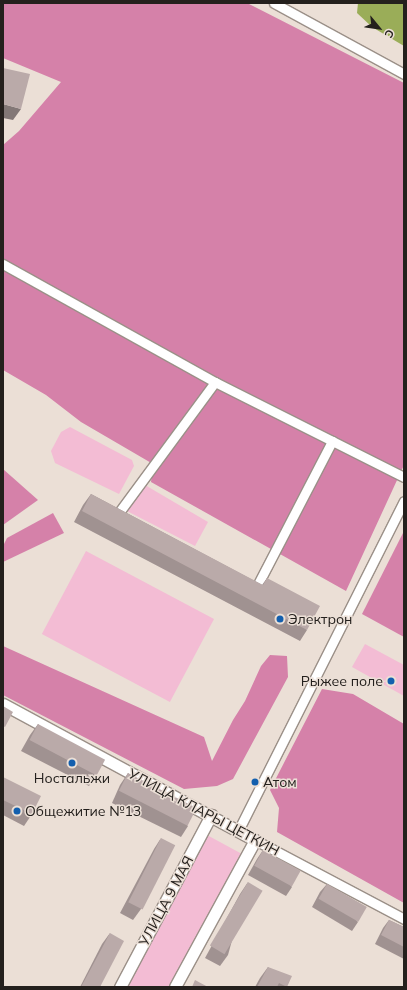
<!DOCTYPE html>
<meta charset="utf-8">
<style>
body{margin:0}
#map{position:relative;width:407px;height:990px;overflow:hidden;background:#ebdfd6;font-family:Mulish,sans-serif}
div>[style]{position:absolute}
.green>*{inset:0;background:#f3bcd4;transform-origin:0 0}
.forest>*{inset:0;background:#d581a9}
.water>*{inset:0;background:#9aad58}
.roads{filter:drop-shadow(1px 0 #9b9088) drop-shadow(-1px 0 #9b9088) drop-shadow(0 1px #9b9088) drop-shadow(0 -1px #9b9088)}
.minor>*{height:9px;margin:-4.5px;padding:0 4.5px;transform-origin:4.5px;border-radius:4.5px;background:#fff}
.tertiary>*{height:11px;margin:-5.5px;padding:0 5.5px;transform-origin:5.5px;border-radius:5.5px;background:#fff}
.wall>*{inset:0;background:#a09291}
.shaded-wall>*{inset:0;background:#827776}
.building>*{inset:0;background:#baaaa9;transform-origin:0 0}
.dots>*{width:11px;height:11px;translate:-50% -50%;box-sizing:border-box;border:2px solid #ebdfd6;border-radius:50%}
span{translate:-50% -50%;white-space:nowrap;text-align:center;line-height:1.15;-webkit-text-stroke:3px #ebdfd6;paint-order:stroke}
.poi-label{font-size:14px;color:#24201d}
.left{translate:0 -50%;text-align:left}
.right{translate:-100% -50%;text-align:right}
.street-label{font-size:14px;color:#24201d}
.frame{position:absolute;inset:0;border:4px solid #24201d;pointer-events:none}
.north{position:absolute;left:359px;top:8px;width:40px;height:40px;-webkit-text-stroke:3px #ebdfd6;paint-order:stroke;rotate:119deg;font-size:11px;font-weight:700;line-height:16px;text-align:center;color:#24201d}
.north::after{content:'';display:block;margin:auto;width:14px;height:18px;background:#24201d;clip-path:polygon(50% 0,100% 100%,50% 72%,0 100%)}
</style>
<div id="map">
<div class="green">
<i style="clip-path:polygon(70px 427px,132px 460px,134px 466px,119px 494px,55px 463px,51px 451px,61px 432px)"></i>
<i style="clip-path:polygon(145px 485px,208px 522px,195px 546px,125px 510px)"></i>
<i style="left:86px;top:551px;width:145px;height:94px;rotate:28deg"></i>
<i style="clip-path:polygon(365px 644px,404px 665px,404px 696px,352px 667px)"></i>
<i style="clip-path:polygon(207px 835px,242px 854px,171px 987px,127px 987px)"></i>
</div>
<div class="forest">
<i style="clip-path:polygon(3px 3px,247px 3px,404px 83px,404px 465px,346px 591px,151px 482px,153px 464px,81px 422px,46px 395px,3px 370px,3px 145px,19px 131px,61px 82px,3px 58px)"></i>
<i style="clip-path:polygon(3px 469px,38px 500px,3px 525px)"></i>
<i style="clip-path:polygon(53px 513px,64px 533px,3px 562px,3px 546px,7px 538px)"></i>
<i style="clip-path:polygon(404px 531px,404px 637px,362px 614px)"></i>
<i style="clip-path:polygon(3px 646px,204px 737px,212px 761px,233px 720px,245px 701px,261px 666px,270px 655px,287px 656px,288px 677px,233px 779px,217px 786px,184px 789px,3px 695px)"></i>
<i style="clip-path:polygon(322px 689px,353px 694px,404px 724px,404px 903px,277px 832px,279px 808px,270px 790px)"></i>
</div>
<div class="water">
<i style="clip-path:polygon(358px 3px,404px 3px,404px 46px,372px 27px,357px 13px)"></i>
</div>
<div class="roads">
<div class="minor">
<i style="left:274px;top:3px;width:148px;rotate:28.6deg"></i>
<i style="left:3px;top:264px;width:243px;rotate:29.1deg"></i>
<i style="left:215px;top:382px;width:212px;rotate:26.7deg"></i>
<i style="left:117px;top:515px;width:165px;rotate:-53.6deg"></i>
<i style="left:259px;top:582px;width:159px;rotate:-62.6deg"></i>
<i style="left:238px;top:831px;width:369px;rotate:-63.3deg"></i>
<i style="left:255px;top:840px;width:169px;rotate:27.9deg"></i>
</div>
<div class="tertiary">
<i style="left:3px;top:704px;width:286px;rotate:28.4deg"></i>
<i style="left:255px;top:840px;width:167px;rotate:118.6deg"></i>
<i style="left:120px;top:987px;width:195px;rotate:-62.1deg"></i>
</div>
</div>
<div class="wall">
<i style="clip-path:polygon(91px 494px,262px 585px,267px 578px,307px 630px,300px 641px,74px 522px,83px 505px)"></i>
<i style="clip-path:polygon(38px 724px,96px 775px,89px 786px,21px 751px,30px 735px)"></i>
<i style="clip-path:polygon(128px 773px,188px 826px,181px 837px,112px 803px,120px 785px)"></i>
<i style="clip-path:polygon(3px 777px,32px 814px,24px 826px,3px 815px)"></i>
<i style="clip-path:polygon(161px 838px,141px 909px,133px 920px,120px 913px,154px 849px)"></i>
<i style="clip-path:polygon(263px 850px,292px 887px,286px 896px,248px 875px,257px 859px)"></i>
<i style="clip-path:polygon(248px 882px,228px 955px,220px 966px,205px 958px,240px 894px)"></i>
<i style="clip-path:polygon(327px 884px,358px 922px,352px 931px,312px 907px,320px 892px)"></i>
<i style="clip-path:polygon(389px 920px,404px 927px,404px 959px,375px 944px,383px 928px)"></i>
<i style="clip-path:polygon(110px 933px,100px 987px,80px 987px,102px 944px)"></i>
<i style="clip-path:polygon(268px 967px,287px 987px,255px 987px,260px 978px)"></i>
</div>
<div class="shaded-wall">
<i style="clip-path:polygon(3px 104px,21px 109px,13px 120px,3px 118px)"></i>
</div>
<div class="building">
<i style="clip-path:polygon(3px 68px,30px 74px,21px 109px,3px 104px)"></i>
<i style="clip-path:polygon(91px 494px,263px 585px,267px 578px,320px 606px,307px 630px,82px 511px)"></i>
<i style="clip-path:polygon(3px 706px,13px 712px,5px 727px,3px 726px)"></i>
<i style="left:38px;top:724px;width:76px;height:18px;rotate:28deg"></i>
<i style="left:128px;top:773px;width:77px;height:20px;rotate:27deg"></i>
<i style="clip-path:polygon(3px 777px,41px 796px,32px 814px,3px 800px)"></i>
<i style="left:161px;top:838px;width:16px;height:72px;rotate:27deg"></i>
<i style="left:263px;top:850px;width:43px;height:18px;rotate:29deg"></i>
<i style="left:248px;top:882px;width:17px;height:74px;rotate:31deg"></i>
<i style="left:327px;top:884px;width:46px;height:17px;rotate:30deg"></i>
<i style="clip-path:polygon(389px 920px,404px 927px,404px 947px,381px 935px)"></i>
<i style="clip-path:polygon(110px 933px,124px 941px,100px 987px,81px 987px)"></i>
<i style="clip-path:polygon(268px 967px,292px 976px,287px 987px,279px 983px,277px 987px,257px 987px)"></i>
<i style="clip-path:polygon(195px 980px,208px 987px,192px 987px)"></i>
</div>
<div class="dots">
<i style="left:280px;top:619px;background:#135fae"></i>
<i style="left:391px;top:681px;background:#135fae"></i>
<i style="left:72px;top:763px;background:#135fae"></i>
<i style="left:255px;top:782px;background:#135fae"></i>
<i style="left:17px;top:811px;background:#135fae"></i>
</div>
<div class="poi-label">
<span class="left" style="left:288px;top:619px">Электрон</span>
<span class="right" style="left:383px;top:681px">Рыжее поле</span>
<span style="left:72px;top:778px">Ностальжи</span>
<span class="left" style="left:263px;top:782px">Атом</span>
<span class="left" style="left:25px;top:811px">Общежитие №13</span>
</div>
<div class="street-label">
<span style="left:204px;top:812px;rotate:28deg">УЛИЦА КЛАРЫ ЦЕТКИН</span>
<span style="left:166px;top:901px;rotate:-62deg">УЛИЦА 9 МАЯ</span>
</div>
<div class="frame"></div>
<div class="north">С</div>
</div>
